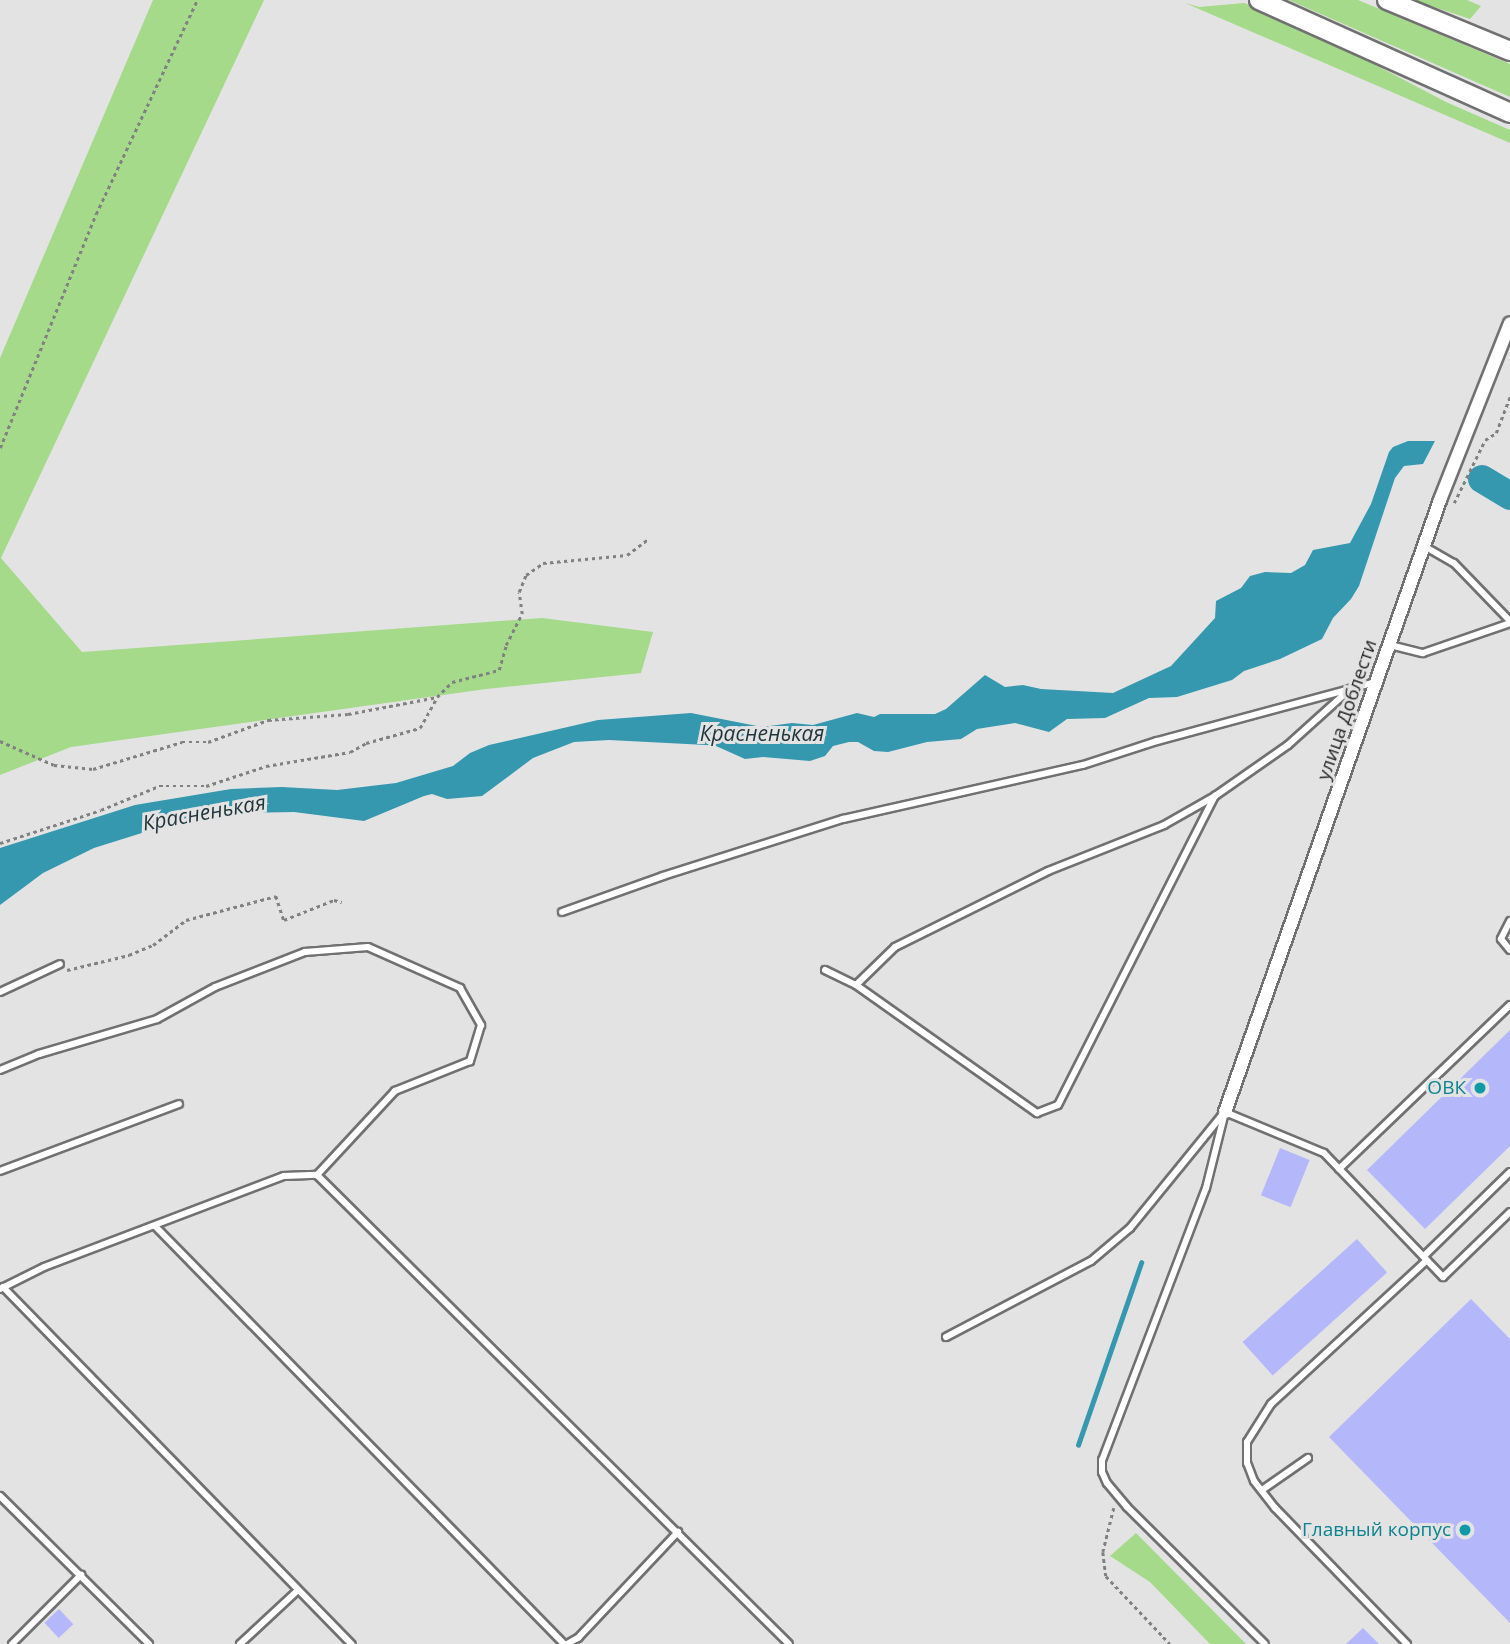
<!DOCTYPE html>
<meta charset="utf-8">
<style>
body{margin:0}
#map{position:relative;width:1510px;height:1644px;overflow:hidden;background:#e3e3e4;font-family:"Open Sans",sans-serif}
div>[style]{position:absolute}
.green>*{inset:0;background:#a5da8a}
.water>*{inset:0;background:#3598af}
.stream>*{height:4.5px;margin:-2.25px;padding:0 2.25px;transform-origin:2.25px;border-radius:2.25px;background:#3598af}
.river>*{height:28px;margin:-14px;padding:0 14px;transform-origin:14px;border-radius:14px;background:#3598af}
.building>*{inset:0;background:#b4b8fb;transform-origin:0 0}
.path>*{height:2.5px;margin-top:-1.25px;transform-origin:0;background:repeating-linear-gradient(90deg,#818181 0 3.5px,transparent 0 7px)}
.roads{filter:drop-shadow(2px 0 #717172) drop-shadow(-2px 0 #717172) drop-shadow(0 2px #717172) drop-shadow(0 -2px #717172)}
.service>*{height:6px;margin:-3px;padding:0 3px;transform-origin:3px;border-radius:3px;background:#fff}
.minor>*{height:12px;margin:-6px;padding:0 6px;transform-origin:6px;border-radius:6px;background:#fff}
.secondary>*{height:18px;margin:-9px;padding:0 9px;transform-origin:9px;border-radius:9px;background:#fff}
.dots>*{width:19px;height:19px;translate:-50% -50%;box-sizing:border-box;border:4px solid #e3e3e4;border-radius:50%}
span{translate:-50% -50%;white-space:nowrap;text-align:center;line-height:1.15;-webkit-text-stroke:6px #e3e3e4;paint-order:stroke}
.street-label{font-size:19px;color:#262626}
.culture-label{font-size:19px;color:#0d838f}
.right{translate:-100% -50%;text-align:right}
.water-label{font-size:21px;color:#1f353b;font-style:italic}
</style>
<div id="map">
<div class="green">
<i style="clip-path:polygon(153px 0,264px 0,1px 558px,82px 652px,542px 618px,653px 632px,641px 673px,486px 689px,71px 747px,0 775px,0 358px)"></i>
<i style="clip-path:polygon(1289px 0,1358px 0,1510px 64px,1510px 97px)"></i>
<i style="clip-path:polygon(1413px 0,1467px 0,1481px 6px,1470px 19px)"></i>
<i style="clip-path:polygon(1185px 3px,1199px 7px,1244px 3px,1257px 7px,1307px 29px,1446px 102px,1510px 130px,1510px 143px)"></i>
<i style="clip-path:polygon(1136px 1533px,1246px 1644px,1210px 1644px,1150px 1582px,1110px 1556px)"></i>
</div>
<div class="water">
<i style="clip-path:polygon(1408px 441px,1435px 441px,1423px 464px,1404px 466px,1395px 478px,1359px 586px,1351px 599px,1333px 618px,1322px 639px,1280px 659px,1244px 671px,1232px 680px,1177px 697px,1149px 698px,1105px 718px,1067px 719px,1049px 732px,1015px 723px,977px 729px,961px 739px,927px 742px,888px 752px,874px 751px,858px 742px,849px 742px,833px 746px,825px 756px,810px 761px,763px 757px,745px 759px,716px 746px,706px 745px,609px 740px,574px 742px,533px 758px,482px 796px,447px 799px,432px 794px,424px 796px,364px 821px,294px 812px,235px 813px,164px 821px,145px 832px,94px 848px,43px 873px,0 905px,0 848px,135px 805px,231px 789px,282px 787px,337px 790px,396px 783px,453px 766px,470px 753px,489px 745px,598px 720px,691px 713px,762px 727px,792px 723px,813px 725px,857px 713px,874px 717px,880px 714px,935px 714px,946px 709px,985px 675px,1005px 687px,1023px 685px,1041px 689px,1113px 693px,1171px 666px,1215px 618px,1216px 601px,1241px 588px,1250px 576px,1265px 572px,1291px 573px,1305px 565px,1313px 550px,1350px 543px,1371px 504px,1389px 452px,1393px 447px)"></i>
</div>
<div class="stream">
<i style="left:1078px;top:1445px;width:193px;rotate:-70.9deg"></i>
</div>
<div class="river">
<i style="left:1482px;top:479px;width:33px;rotate:31deg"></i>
</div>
<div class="building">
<i style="clip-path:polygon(1510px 1030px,1510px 1146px,1425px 1229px,1367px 1170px)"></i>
<i style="left:1280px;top:1148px;width:32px;height:51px;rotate:22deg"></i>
<i style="left:1357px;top:1239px;width:45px;height:154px;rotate:48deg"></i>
<i style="clip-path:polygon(1471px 1299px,1510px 1339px,1510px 1623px,1329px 1437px)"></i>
<i style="left:59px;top:1609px;width:21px;height:20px;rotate:47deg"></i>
<i style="clip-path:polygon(1363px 1628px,1379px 1644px,1346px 1644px)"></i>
</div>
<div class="path">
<i style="left:0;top:448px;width:253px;rotate:-67.7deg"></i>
<i style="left:96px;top:214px;width:237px;rotate:-64.7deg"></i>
<i style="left:1454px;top:503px;width:70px;rotate:-63.8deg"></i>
<i style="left:1485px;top:440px;width:13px;rotate:-32deg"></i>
<i style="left:1496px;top:433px;width:39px;rotate:-69deg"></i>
<i style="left:0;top:741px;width:59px;rotate:24deg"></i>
<i style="left:54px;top:765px;width:39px;rotate:6deg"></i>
<i style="left:93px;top:769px;width:93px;rotate:-16.9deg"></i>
<i style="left:182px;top:742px;width:26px"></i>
<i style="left:208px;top:742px;width:64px;rotate:-20.1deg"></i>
<i style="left:268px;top:720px;width:80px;rotate:-4.3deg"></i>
<i style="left:348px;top:714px;width:91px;rotate:-10.8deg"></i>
<i style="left:0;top:843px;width:106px;rotate:-18.1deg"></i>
<i style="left:101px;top:810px;width:63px;rotate:-22.5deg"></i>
<i style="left:159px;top:786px;width:47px"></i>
<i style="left:206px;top:786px;width:63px;rotate:-18.4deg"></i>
<i style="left:266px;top:766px;width:85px;rotate:-9.5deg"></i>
<i style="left:350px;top:752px;width:18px;rotate:-29deg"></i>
<i style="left:366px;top:743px;width:56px;rotate:-15.5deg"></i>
<i style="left:420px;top:728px;width:35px;rotate:-61deg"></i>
<i style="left:437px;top:697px;width:21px;rotate:-45deg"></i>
<i style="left:452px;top:682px;width:49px;rotate:-14.3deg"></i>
<i style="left:499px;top:670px;width:26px;rotate:-74deg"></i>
<i style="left:506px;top:645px;width:35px;rotate:-63deg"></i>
<i style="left:522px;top:614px;width:22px;rotate:-98deg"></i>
<i style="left:519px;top:592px;width:18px;rotate:-68deg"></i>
<i style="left:526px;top:575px;width:21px;rotate:-35deg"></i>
<i style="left:543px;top:563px;width:84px;rotate:-5.4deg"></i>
<i style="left:627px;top:555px;width:25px;rotate:-37deg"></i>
<i style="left:67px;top:970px;width:64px;rotate:-13.6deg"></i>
<i style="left:129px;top:955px;width:26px;rotate:-23deg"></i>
<i style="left:153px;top:945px;width:41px;rotate:-37.1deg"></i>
<i style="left:186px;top:920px;width:93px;rotate:-14.9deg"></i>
<i style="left:276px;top:896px;width:25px;rotate:72deg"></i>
<i style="left:284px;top:920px;width:54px;rotate:-21.8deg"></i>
<i style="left:334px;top:900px;width:8px;rotate:14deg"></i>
<i style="left:1114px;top:1508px;width:45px;rotate:104deg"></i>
<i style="left:1103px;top:1552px;width:24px;rotate:83deg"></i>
<i style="left:1106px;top:1576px;width:93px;rotate:46.7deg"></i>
</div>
<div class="roads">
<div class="service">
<i style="left:1424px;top:546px;width:34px;rotate:30deg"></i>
<i style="left:1454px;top:563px;width:81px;rotate:46deg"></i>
<i style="left:1390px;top:645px;width:34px;rotate:14deg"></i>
<i style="left:1423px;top:653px;width:92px;rotate:-19deg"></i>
<i style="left:562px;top:912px;width:107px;rotate:-19.6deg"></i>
<i style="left:663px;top:876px;width:189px;rotate:-17.6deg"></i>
<i style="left:843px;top:819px;width:246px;rotate:-12.7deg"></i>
<i style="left:1083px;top:765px;width:78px;rotate:-18deg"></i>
<i style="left:1157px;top:741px;width:227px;rotate:-15.1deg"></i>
<i style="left:1510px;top:921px;width:20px;rotate:117deg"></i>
<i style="left:1501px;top:939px;width:14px;rotate:51deg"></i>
<i style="left:825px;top:970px;width:34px;rotate:26deg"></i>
<i style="left:856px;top:985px;width:222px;rotate:35.3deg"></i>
<i style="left:1037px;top:1113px;width:22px;rotate:-21deg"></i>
<i style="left:1058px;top:1105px;width:347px;rotate:-63.1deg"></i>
<i style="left:856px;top:985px;width:54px;rotate:-44.3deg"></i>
<i style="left:895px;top:947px;width:171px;rotate:-26.4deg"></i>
<i style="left:1048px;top:871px;width:125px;rotate:-21.6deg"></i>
<i style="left:1164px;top:825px;width:59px;rotate:-29.6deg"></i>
<i style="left:1215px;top:796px;width:89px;rotate:-34.9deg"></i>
<i style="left:1288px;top:745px;width:84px;rotate:-42.1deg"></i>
<i style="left:0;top:992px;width:66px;rotate:-25deg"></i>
<i style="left:0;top:1070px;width:42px;rotate:-22.3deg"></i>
<i style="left:39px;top:1054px;width:123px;rotate:-16.5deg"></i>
<i style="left:157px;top:1019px;width:66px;rotate:-28.9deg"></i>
<i style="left:215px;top:987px;width:97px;rotate:-21.3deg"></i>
<i style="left:305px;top:952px;width:63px;rotate:-4.5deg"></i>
<i style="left:368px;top:947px;width:101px;rotate:24deg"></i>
<i style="left:460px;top:988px;width:43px;rotate:60.4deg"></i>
<i style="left:481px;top:1025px;width:38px;rotate:107deg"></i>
<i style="left:470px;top:1061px;width:81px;rotate:158.2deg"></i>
<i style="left:395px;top:1091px;width:115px;rotate:132.9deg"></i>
<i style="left:1225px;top:1112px;width:78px;rotate:104deg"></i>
<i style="left:1206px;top:1188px;width:291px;rotate:110.9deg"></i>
<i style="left:1102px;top:1460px;width:12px;rotate:90deg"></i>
<i style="left:1102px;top:1472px;width:12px;rotate:66deg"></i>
<i style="left:1107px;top:1483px;width:31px;rotate:50deg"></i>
<i style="left:1127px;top:1507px;width:194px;rotate:44.8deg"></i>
<i style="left:1225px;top:1112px;width:107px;rotate:22.5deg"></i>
<i style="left:1324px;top:1153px;width:172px;rotate:46.2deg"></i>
<i style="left:1443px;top:1277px;width:93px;rotate:-44.1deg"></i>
<i style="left:1339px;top:1169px;width:237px;rotate:-43.8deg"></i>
<i style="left:0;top:1171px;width:191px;rotate:-20.5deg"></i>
<i style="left:155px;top:1226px;width:585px;rotate:45.62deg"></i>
<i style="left:1424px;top:1256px;width:120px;rotate:-44.3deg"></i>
<i style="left:3px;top:1287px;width:499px;rotate:45.7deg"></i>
<i style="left:0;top:1289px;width:49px;rotate:-26.6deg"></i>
<i style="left:44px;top:1267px;width:257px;rotate:-20.8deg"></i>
<i style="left:284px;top:1176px;width:33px;rotate:-2deg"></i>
<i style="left:317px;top:1175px;width:665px;rotate:44.82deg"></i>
<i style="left:946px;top:1337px;width:164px;rotate:-27.7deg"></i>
<i style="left:1091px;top:1261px;width:51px;rotate:-40.2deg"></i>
<i style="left:1130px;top:1228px;width:147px;rotate:-50.8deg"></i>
<i style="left:1262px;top:1490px;width:56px;rotate:-34.8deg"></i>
<i style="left:0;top:1496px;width:210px;rotate:44.8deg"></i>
<i style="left:12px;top:1644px;width:98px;rotate:-45deg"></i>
<i style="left:240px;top:1644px;width:78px;rotate:-42.9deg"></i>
<i style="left:567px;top:1644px;width:13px;rotate:-29deg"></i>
<i style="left:578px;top:1638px;width:146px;rotate:-46.7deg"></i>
<i style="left:1407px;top:1644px;width:190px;rotate:-134.1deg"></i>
<i style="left:1275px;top:1508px;width:34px;rotate:-128deg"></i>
<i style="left:1254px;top:1481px;width:19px;rotate:-111deg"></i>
<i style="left:1247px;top:1463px;width:21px;rotate:-90deg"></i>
<i style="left:1247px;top:1442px;width:45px;rotate:-57.7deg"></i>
<i style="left:1271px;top:1404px;width:212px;rotate:-42.7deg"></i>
</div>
<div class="minor">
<i style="left:1225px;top:1112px;width:649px;rotate:-70.64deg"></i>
<i style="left:1440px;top:500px;width:190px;rotate:-68.4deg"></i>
</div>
<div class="secondary">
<i style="left:1259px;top:0;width:275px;rotate:24.2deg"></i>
<i style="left:1387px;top:0;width:133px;rotate:22.5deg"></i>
</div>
</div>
<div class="dots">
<i style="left:1480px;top:1088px;background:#0f9aa8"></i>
<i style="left:1465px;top:1530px;background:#0f9aa8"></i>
</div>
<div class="street-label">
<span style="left:1347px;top:710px;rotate:-71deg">улица Доблести</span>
</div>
<div class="culture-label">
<span class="right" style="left:1466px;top:1088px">ОВК</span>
<span class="right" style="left:1451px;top:1530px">Главный корпус</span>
</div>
<div class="water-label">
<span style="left:762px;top:733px">Красненькая</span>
<span style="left:204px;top:812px;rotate:-10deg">Красненькая</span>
</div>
</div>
